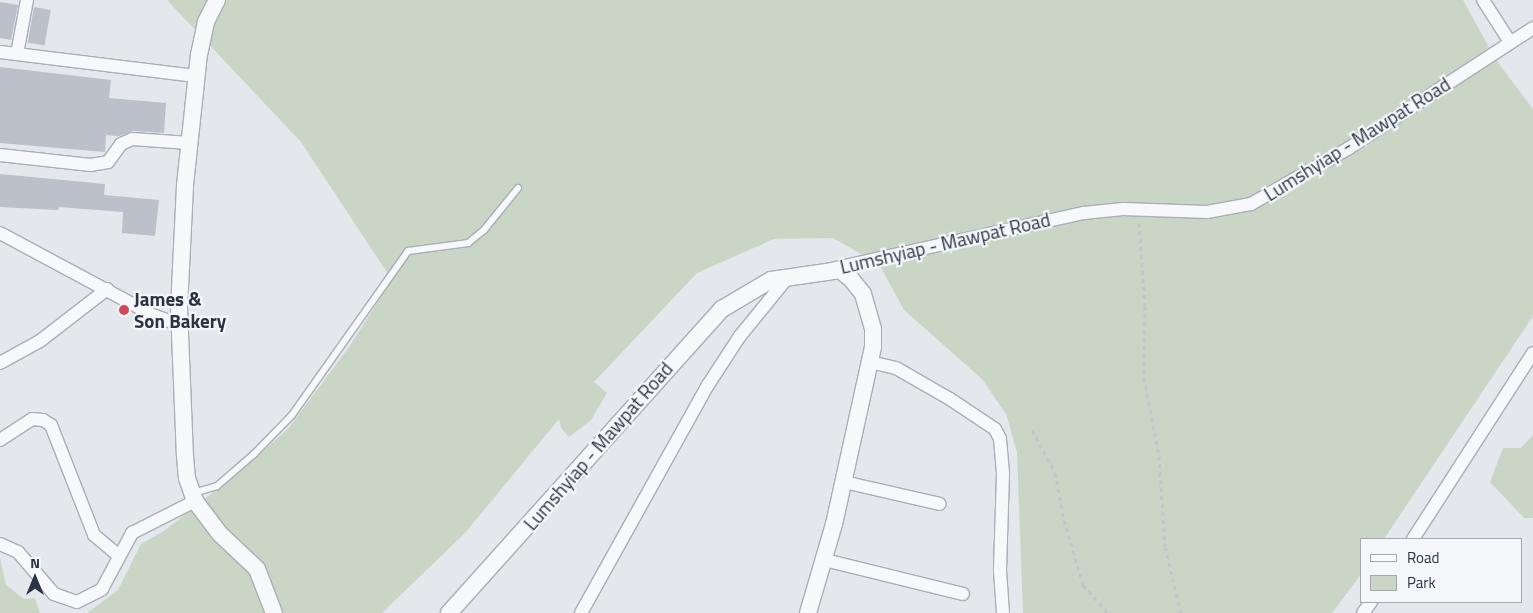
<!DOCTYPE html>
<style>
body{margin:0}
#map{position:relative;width:1533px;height:613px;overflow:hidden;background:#e4e7ec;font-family:"Titillium Web",sans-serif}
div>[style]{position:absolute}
.green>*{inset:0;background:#c9d6c5}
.building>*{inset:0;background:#bbc0ca;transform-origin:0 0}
.path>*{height:3px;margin-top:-1.5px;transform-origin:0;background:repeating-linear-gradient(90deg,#c2c5cb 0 4px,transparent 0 8px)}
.roads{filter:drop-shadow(1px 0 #a9aeb7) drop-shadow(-1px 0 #a9aeb7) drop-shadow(0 1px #a9aeb7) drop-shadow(0 -1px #a9aeb7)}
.service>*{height:6px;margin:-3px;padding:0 3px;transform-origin:3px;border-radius:3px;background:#f7f8fa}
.minor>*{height:12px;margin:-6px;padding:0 6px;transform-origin:6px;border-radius:6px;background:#f7f8fa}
.tertiary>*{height:16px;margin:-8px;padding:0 8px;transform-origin:8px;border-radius:8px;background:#f7f8fa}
.dots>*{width:14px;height:14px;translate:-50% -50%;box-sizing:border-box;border:2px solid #f4f6f9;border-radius:50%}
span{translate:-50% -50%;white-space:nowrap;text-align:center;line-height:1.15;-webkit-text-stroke:4.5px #f4f6f9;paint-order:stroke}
.street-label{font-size:19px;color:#2b3445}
.poi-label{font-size:19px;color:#2b3445;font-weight:700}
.left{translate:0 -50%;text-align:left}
.legend{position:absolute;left:1360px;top:538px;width:162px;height:65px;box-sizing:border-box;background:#f4f6f9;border:1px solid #a4a8b1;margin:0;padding:6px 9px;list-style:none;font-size:15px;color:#2b3445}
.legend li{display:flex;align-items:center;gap:10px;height:25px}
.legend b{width:25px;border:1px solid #a4a8b1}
.north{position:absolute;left:10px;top:553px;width:50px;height:50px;-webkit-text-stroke:4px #f4f6f9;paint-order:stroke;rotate:0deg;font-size:14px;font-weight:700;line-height:20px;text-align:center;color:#2b3445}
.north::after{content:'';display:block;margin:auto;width:18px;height:22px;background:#2b3445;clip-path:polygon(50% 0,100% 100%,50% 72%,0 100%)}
</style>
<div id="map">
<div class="green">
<i style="clip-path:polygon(167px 0,1463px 0,1496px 60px,1533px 109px,1533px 316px,1384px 539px,1362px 539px,1362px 573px,1332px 613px,1023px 613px,1017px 452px,1006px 414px,982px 379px,904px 310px,879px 264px,833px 238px,774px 239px,697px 273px,594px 382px,607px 393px,591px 420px,569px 437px,561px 428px,559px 419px,465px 533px,382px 613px,87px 613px,118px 590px,141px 544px,164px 531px,240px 471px,288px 429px,349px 347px,392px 280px,301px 142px)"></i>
<i style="clip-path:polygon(1533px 435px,1533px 518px,1524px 518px,1490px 482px,1503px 448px,1521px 448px)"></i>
<i style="clip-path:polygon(0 558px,6px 585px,24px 599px,35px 598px,40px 613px,0 613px)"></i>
</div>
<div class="building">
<i style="clip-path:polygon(0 2px,18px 5px,11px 40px,0 38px)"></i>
<i style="left:34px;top:7px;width:17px;height:36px;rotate:10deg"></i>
<i style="clip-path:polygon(0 67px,111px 80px,109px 98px,166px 103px,164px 133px,133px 131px,119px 136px,106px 135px,105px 152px,0 143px)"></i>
<i style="clip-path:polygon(0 174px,105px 184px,104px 195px,159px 200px,155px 236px,122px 233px,123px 212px,59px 207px,58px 210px,0 207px)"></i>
</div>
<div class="path">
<i style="left:1139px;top:223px;width:83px;rotate:85.9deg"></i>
<i style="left:1145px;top:306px;width:72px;rotate:90.8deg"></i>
<i style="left:1144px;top:378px;width:79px;rotate:79.1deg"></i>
<i style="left:1159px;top:456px;width:91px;rotate:86.2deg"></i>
<i style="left:1165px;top:547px;width:68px;rotate:76.4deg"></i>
<i style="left:1032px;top:430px;width:49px;rotate:61.9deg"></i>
<i style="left:1055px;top:473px;width:48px;rotate:79.2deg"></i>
<i style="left:1064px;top:520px;width:68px;rotate:73.7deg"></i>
<i style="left:1083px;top:585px;width:38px;rotate:48deg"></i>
</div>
<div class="roads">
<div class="service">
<i style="left:193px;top:493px;width:25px;rotate:-16deg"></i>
<i style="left:217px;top:486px;width:49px;rotate:-40.9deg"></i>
<i style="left:254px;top:454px;width:54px;rotate:-45.7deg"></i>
<i style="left:292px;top:415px;width:201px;rotate:-54.7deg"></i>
<i style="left:408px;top:251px;width:61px;rotate:-7.6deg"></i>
<i style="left:468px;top:243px;width:21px;rotate:-39deg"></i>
<i style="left:484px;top:230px;width:54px;rotate:-51deg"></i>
</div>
<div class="minor">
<i style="left:1483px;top:0;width:50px;rotate:57.3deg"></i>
<i style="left:0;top:52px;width:197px;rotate:7deg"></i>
<i style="left:17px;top:54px;width:55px;rotate:-79.5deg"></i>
<i style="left:0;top:155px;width:91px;rotate:6.3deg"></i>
<i style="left:90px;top:165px;width:18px;rotate:-9deg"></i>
<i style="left:108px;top:162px;width:22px;rotate:-54deg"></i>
<i style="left:121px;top:144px;width:12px;rotate:-24deg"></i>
<i style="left:132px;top:139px;width:57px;rotate:4deg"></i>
<i style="left:0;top:233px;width:176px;rotate:28.2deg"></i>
<i style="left:155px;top:316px;width:27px;rotate:20deg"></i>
<i style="left:831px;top:269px;width:259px;rotate:-12.5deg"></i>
<i style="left:1084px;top:213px;width:39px;rotate:-6deg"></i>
<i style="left:1123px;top:209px;width:84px;rotate:2deg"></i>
<i style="left:1207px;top:212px;width:45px;rotate:-10.3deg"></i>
<i style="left:1251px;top:204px;width:113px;rotate:-29.7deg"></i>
<i style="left:1349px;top:148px;width:220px;rotate:-33.1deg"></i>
<i style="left:870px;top:362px;width:27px;rotate:13deg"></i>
<i style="left:896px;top:368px;width:62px;rotate:29.9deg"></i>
<i style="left:950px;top:399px;width:54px;rotate:33.7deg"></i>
<i style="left:995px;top:429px;width:11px;rotate:63deg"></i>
<i style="left:1000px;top:439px;width:35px;rotate:85deg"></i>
<i style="left:1003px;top:474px;width:97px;rotate:91.8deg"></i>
<i style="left:1000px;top:571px;width:42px;rotate:85.9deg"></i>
<i style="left:0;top:363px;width:46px;rotate:-28.8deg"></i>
<i style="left:40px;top:341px;width:85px;rotate:-37.8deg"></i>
<i style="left:0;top:440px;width:38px;rotate:-33deg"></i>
<i style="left:32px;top:419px;width:11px;rotate:5deg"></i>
<i style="left:43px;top:420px;width:9px;rotate:32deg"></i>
<i style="left:51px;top:425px;width:118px;rotate:68.6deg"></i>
<i style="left:94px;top:535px;width:33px;rotate:40deg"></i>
<i style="left:844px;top:482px;width:98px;rotate:12.9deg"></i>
<i style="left:1413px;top:539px;width:221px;rotate:-57.2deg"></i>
<i style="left:0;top:544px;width:20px;rotate:24deg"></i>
<i style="left:18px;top:552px;width:55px;rotate:49.4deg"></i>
<i style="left:54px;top:594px;width:24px;rotate:19deg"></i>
<i style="left:77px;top:602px;width:28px;rotate:-27deg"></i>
<i style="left:102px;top:589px;width:64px;rotate:-61.8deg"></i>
<i style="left:132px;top:533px;width:71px;rotate:-26.9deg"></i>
<i style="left:825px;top:560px;width:142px;rotate:13.8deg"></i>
<i style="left:581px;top:613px;width:261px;rotate:-60.9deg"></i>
<i style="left:708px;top:385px;width:59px;rotate:-56.9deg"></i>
<i style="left:740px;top:336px;width:77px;rotate:-50.8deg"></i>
<i style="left:1363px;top:613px;width:14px;rotate:-54deg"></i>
</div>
<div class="tertiary">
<i style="left:217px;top:0;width:25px;rotate:117deg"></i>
<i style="left:206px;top:22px;width:33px;rotate:102deg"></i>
<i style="left:199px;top:54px;width:133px;rotate:96.1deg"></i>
<i style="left:185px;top:186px;width:122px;rotate:92.8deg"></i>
<i style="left:179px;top:308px;width:148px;rotate:87.7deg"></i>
<i style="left:185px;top:456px;width:22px;rotate:85deg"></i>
<i style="left:187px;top:478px;width:24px;rotate:71deg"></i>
<i style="left:195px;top:501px;width:41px;rotate:52.9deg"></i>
<i style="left:220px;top:534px;width:51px;rotate:43.4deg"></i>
<i style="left:257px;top:569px;width:47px;rotate:68.9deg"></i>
<i style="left:449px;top:613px;width:409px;rotate:-48.1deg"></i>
<i style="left:722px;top:309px;width:57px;rotate:-30.6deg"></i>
<i style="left:771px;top:280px;width:70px;rotate:-8.2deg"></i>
<i style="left:840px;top:270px;width:14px;rotate:39deg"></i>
<i style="left:851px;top:279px;width:19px;rotate:51deg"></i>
<i style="left:863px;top:294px;width:36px;rotate:74deg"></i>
<i style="left:873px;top:329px;width:18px;rotate:90deg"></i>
<i style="left:873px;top:347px;width:181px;rotate:102.4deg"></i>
<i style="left:834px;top:524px;width:93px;rotate:106.3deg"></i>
</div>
</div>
<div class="dots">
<i style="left:124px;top:310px;background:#d1495b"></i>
</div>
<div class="street-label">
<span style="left:1357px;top:139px;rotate:-32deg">Lumshyiap - Mawpat Road</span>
<span style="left:945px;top:243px;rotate:-13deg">Lumshyiap - Mawpat Road</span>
<span style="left:598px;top:446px;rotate:-49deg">Lumshyiap - Mawpat Road</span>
</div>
<div class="poi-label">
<span class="left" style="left:134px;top:310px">James &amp;<br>Son Bakery</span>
</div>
<ul class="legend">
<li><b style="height:6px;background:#f7f8fa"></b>Road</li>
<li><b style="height:14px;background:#c9d6c5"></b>Park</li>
</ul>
<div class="north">N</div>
</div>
